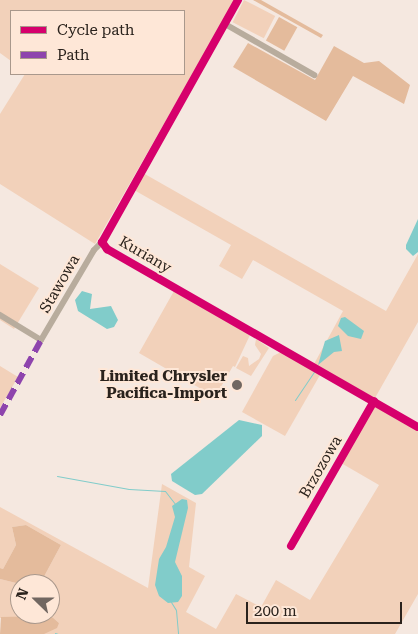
<!DOCTYPE html>
<style>
body{margin:0}
#map{position:relative;width:418px;height:634px;overflow:hidden;background:#f5e8e0;font-family:"Roboto Serif",serif}
div>[style]{position:absolute}
.green>*{inset:0;background:#f2d1ba;transform-origin:0 0}
.forest>*{inset:0;background:#e4bb9c;transform-origin:0 0}
.water>*{inset:0;background:#81ccca}
.stream>*{height:1px;margin:-0.5px;padding:0 0.5px;transform-origin:0.5px;border-radius:0.5px;background:#81ccca}
.minor>*{height:6px;margin:-3px;padding:0 3px;transform-origin:3px;border-radius:3px;background:#b8ac9d}
.quiet>*{height:6px;margin-top:-3px;transform-origin:0;background:repeating-linear-gradient(90deg,#8e44ad 0 12px,transparent 0 18px)}
.cycleway>*{height:8px;margin:-4px;padding:0 4px;transform-origin:4px;border-radius:4px;background:#d6006c}
.dots>*{width:14px;height:14px;translate:-50% -50%;box-sizing:border-box;border:2px solid #fee7d7;border-radius:50%}
span{translate:-50% -50%;white-space:nowrap;text-align:center;line-height:1.15;-webkit-text-stroke:4px #fee7d7;paint-order:stroke}
.street-label{font-size:15px;color:#2a221c}
.poi-label{font-size:15px;color:#2a221c;font-weight:700}
.right{translate:-100% -50%;text-align:right}
.legend{position:absolute;left:10px;top:10px;width:175px;height:65px;box-sizing:border-box;background:#fee7d7;border:1px solid #a9988c;margin:0;padding:6px 9px;list-style:none;font-size:15px;color:#2a221c}
.legend li{display:flex;align-items:center;gap:10px;height:25px}
.legend b{width:25px;border:1px solid #a9988c}
.north{position:absolute;left:10px;top:574px;width:50px;height:50px;box-sizing:border-box;background:#fee7d7;border:1px solid #a9988c;border-radius:50%;rotate:292deg;font-size:14px;font-weight:700;line-height:20px;text-align:center;color:#2a221c}
.north::after{content:'';display:block;margin:auto;width:18px;height:22px;background:#716761;clip-path:polygon(50% 0,100% 100%,50% 72%,0 100%)}
.scale{position:absolute;left:246px;top:602px;width:156px;height:22px;box-sizing:border-box;border:2px solid #2a221c;border-top:0;padding-left:6px;font-size:15px;line-height:18px;white-space:nowrap;color:#2a221c;-webkit-text-stroke:4px #fee7d7;paint-order:stroke}
</style>
<div id="map">
<div class="green">
<i style="clip-path:polygon(0 0,235px 0,95px 244px,0 184px,0 114px,25px 74px,184px 74px,184px 11px,11px 11px,11px 61px,0 53px)"></i>
<i style="left:244px;top:0;width:35px;height:25px;rotate:27deg"></i>
<i style="clip-path:polygon(143px 173px,386px 311px,418px 254px,418px 322px,375px 398px,314px 364px,343px 311px,253px 260px,242px 279px,219px 266px,231px 245px,134px 190px)"></i>
<i style="clip-path:polygon(0 264px,39px 288px,14px 329px,0 320px)"></i>
<i style="clip-path:polygon(174px 291px,250px 335px,235px 367px,233px 366px,215px 397px,139px 353px)"></i>
<i style="clip-path:polygon(256px 339px,269px 348px,251px 376px,236px 368px,243px 356px,248px 358px,249px 366px,259px 359px,261px 354px,255px 345px)"></i>
<i style="clip-path:polygon(281px 352px,320px 375px,285px 436px,242px 412px,273px 356px)"></i>
<i style="clip-path:polygon(0 366px,18px 377px,0 408px)"></i>
<i style="clip-path:polygon(374px 405px,418px 430px,418px 594px,395px 634px,13px 634px,59px 623px,51px 616px,0 618px,0 579px,20px 584px,20px 614px,50px 614px,50px 584px,40px 584px,61px 545px,26px 525px,12px 527px,16px 545px,3px 569px,0 568px,0 507px,148px 588px,162px 484px,196px 503px,189px 567px,205px 576px,186px 612px,216px 629px,236px 594px,261px 607px,276px 580px,310px 600px,379px 485px,341px 463px)"></i>
</div>
<div class="forest">
<i style="clip-path:polygon(253px 0,261px 0,323px 35px,321px 38px)"></i>
<i style="left:279px;top:17px;width:21px;height:27px;rotate:29deg"></i>
<i style="clip-path:polygon(248px 43px,315px 80px,334px 46px,364px 63px,379px 61px,410px 85px,404px 104px,353px 76px,326px 121px,233px 67px)"></i>
<i style="clip-path:polygon(26px 525px,61px 545px,40px 584px,20px 584px,0 579px,0 568px,3px 569px,16px 545px,12px 527px)"></i>
<i style="clip-path:polygon(51px 616px,59px 623px,57px 628px,44px 634px,0 634px,1px 617px)"></i>
</div>
<div class="water">
<i style="clip-path:polygon(418px 219px,418px 252px,413px 256px,406px 249px,406px 245px)"></i>
<i style="clip-path:polygon(82px 291px,92px 294px,90px 309px,111px 306px,118px 320px,114px 327px,107px 329px,78px 311px,75px 300px)"></i>
<i style="clip-path:polygon(345px 317px,364px 331px,361px 339px,348px 336px,338px 326px,341px 318px)"></i>
<i style="clip-path:polygon(339px 335px,342px 351px,334px 352px,318px 365px,325px 341px)"></i>
<i style="clip-path:polygon(239px 420px,262px 425px,262px 436px,202px 494px,195px 495px,172px 481px,171px 474px)"></i>
<i style="clip-path:polygon(182px 499px,187px 500px,188px 508px,175px 562px,182px 576px,182px 596px,178px 602px,168px 603px,159px 596px,155px 585px,159px 559px,166px 547px,175px 517px,172px 506px)"></i>
</div>
<div class="stream">
<i style="left:295px;top:400px;width:34px;rotate:-56deg"></i>
<i style="left:57px;top:476px;width:73px;rotate:10.2deg"></i>
<i style="left:129px;top:489px;width:36px;rotate:3deg"></i>
<i style="left:165px;top:491px;width:18px;rotate:52deg"></i>
<i style="left:171px;top:602px;width:9px;rotate:58deg"></i>
<i style="left:176px;top:610px;width:24px;rotate:85deg"></i>
<i style="left:55px;top:633px;width:3px;rotate:18deg"></i>
</div>
<div class="minor">
<i style="left:238px;top:0;width:278px;rotate:119.3deg"></i>
<i style="left:102px;top:242px;width:9px;rotate:54deg"></i>
<i style="left:107px;top:249px;width:358px;rotate:29.8deg"></i>
<i style="left:225px;top:24px;width:103px;rotate:29.8deg"></i>
<i style="left:0;top:315px;width:48px;rotate:31.4deg"></i>
<i style="left:41px;top:340px;width:104px;rotate:-59.5deg"></i>
<i style="left:94px;top:250px;width:11px;rotate:-45deg"></i>
<i style="left:291px;top:546px;width:167px;rotate:-60.2deg"></i>
</div>
<div class="quiet">
<i style="left:0;top:415px;width:85px;rotate:-61.3deg"></i>
</div>
<div class="cycleway">
<i style="left:238px;top:0;width:278px;rotate:119.3deg"></i>
<i style="left:102px;top:242px;width:9px;rotate:54deg"></i>
<i style="left:107px;top:249px;width:358px;rotate:29.8deg"></i>
<i style="left:291px;top:546px;width:167px;rotate:-60.2deg"></i>
</div>
<div class="dots">
<i style="left:237px;top:385px;background:#716761"></i>
</div>
<div class="street-label">
<span style="left:145px;top:255px;rotate:30deg">Kuriany</span>
<span style="left:60px;top:284px;rotate:-60deg">Stawowa</span>
<span style="left:321px;top:467px;rotate:-60deg">Brzozowa</span>
</div>
<div class="poi-label">
<span class="right" style="left:227px;top:385px">Limited Chrysler<br>Pacifica-Import</span>
</div>
<ul class="legend">
<li><b style="height:6px;background:#d6006c"></b>Cycle path</li>
<li><b style="height:6px;background:#8e44ad"></b>Path</li>
</ul>
<div class="north">N</div>
<div class="scale">200 m</div>
</div>
